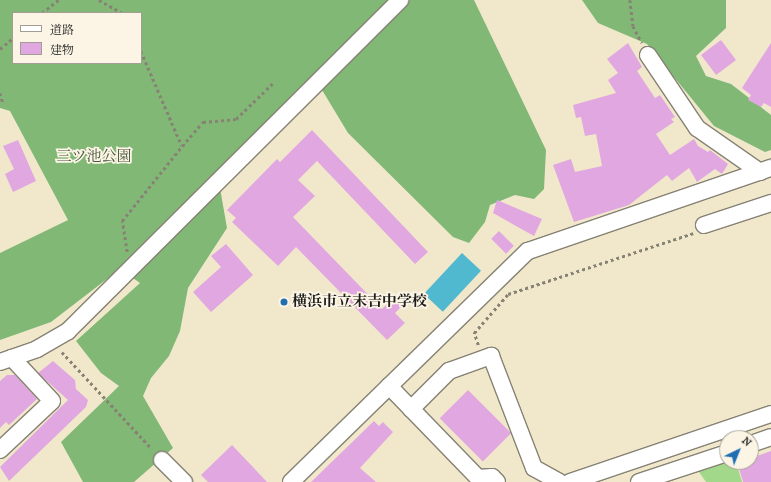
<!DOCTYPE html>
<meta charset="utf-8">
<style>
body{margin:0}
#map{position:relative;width:771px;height:482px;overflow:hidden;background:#f1e8cc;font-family:"IM FELL French Canon","Noto Serif JP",serif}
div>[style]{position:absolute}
.green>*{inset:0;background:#a2d889}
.forest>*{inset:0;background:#81b875}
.water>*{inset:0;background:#50b8cf;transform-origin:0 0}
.building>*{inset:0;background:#e1a7e0;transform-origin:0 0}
.path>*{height:2.5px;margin-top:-1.25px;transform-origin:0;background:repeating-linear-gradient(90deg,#868274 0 3px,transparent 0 6px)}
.roads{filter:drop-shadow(1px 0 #868274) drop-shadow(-1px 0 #868274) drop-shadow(0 1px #868274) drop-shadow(0 -1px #868274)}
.minor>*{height:16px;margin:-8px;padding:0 8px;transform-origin:8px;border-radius:8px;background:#fff}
.dots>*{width:11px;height:11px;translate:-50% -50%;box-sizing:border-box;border:2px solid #fcf5e5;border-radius:50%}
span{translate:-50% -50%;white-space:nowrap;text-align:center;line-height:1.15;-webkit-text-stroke:3.5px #fcf5e5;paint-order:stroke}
.park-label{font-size:15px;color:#44543d}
.poi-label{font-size:15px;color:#1c1c1c;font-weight:700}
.left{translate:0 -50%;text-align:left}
.legend{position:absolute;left:12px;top:12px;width:130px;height:52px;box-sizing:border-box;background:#fcf5e5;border:1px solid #a29e95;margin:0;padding:5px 7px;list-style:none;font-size:12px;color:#1c1c1c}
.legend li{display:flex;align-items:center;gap:8px;height:20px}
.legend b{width:20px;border:1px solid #a29e95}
.north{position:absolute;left:719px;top:430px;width:40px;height:40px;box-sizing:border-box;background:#fcf5e5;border:1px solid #a29e95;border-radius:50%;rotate:43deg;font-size:11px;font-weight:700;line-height:16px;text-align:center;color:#1c1c1c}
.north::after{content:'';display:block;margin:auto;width:14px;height:18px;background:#1f6fb2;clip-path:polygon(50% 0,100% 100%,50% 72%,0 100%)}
</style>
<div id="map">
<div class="green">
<i style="clip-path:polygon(727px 460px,736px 462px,742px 482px,706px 482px,697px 469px)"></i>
</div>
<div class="forest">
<i style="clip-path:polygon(evenodd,0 0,474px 0,546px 150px,544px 189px,534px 199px,515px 195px,490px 205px,485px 222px,469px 243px,453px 237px,348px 133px,313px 75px,217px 171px,227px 228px,188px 288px,180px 331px,169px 356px,151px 378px,143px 396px,173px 448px,134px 482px,83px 482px,61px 442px,119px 386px,101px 373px,76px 341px,140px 283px,120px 269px,51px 322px,0 340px,0 253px,68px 220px,10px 111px,0 108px,0 0,13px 13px,141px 13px,141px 63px,13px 63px,13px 13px)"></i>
<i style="clip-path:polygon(582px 0,726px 0,726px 28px,696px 56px,706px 76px,731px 84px,771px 115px,771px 150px,765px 152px,714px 126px,647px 44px,598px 23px)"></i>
</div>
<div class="water">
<i style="left:462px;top:253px;width:26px;height:56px;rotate:43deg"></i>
</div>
<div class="building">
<i style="left:721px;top:40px;width:25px;height:25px;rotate:53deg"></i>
<i style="clip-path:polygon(628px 43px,642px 67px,637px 71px,655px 98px,660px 95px,675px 117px,671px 119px,674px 122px,656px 134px,670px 155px,694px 139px,698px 146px,708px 152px,710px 150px,728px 164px,722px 174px,715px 169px,697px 182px,689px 168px,672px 181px,667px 175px,629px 205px,574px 222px,553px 165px,571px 159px,575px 172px,602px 166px,596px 134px,585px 136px,581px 117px,576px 118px,573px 105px,616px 93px,608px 80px,618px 73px,607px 59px)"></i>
<i style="clip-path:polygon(771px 43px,771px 107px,764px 103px,761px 107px,748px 100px,751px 95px,742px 88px)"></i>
<i style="clip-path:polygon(312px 130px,428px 252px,415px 264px,317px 161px,298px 180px,315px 196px,293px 217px,382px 309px,395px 297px,403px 305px,395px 313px,405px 323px,387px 340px,296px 247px,278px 266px,232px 222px,236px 218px,227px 210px,277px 159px,280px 162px)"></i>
<i style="clip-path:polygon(18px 140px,36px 181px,13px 192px,5px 174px,14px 169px,3px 146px)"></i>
<i style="clip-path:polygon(497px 200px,542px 219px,534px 236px,493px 213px)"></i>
<i style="left:499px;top:231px;width:21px;height:11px;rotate:45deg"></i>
<i style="clip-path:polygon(226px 244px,253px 275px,211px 312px,193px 292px,221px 267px,211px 256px)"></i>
<i style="clip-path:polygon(53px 361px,75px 380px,76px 389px,88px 400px,86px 407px,9px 481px,0 467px,68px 400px,38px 373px)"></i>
<i style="clip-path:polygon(7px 375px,15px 375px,37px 399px,9px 425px,6px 422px,0 428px,0 381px)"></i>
<i style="left:468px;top:390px;width:61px;height:40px;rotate:45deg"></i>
<i style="clip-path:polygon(374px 421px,379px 426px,383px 422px,393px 432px,360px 468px,376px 482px,311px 482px)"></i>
<i style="clip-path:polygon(232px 445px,267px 482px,208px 482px,201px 475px)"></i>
<i style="clip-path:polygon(771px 451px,771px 482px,743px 482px,737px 462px,751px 462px,751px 458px)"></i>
</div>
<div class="path">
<i style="left:99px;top:0;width:26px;rotate:29deg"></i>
<i style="left:630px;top:0;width:26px;rotate:83deg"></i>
<i style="left:633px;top:26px;width:19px;rotate:62deg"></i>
<i style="left:42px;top:13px;width:21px;rotate:-39deg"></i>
<i style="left:0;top:49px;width:17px;rotate:-40deg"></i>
<i style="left:141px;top:51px;width:103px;rotate:66.7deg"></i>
<i style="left:0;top:93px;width:10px;rotate:73deg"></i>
<i style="left:127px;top:252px;width:31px;rotate:-99deg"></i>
<i style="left:122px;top:221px;width:96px;rotate:-51.3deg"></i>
<i style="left:182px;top:146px;width:32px;rotate:-49deg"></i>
<i style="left:203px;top:122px;width:33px;rotate:-5deg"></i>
<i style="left:236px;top:119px;width:52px;rotate:-44.2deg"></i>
<i style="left:478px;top:345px;width:13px;rotate:-108deg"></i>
<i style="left:474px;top:333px;width:52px;rotate:-48.9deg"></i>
<i style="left:508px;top:294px;width:195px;rotate:-18.2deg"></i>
<i style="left:62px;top:352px;width:132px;rotate:47.1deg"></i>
</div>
<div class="roads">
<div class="minor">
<i style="left:648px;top:55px;width:88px;rotate:56.1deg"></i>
<i style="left:697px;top:128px;width:77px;rotate:34.9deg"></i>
<i style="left:704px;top:225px;width:71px;rotate:-18.2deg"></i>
<i style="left:0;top:362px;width:39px;rotate:-19deg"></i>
<i style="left:37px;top:349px;width:36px;rotate:-30deg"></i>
<i style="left:68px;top:331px;width:469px;rotate:-44.9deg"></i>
<i style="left:389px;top:386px;width:134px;rotate:45.9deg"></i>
<i style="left:411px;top:409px;width:54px;rotate:-45deg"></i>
<i style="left:449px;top:371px;width:45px;rotate:-19.7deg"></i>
<i style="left:491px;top:356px;width:120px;rotate:69deg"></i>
<i style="left:534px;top:468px;width:29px;rotate:29deg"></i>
<i style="left:751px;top:444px;width:21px;rotate:-19deg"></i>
<i style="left:0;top:450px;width:71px;rotate:-43.3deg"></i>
<i style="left:52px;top:401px;width:59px;rotate:-132.9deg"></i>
<i style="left:162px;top:460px;width:31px;rotate:45deg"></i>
<i style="left:478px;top:478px;width:14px;rotate:-4deg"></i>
<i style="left:492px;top:477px;width:7px;rotate:45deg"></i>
<i style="left:291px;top:482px;width:331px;rotate:-44.3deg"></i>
<i style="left:528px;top:251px;width:257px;rotate:-18.9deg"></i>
<i style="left:570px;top:482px;width:212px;rotate:-18.7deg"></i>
<i style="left:639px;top:482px;width:93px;rotate:-18.2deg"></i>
</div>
</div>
<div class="dots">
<i style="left:284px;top:302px;background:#1f6fb2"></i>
</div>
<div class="park-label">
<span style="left:94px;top:157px">三ツ池公園</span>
</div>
<div class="poi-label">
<span class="left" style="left:292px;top:302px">横浜市立末吉中学校</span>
</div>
<ul class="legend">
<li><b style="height:5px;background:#fff"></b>道路</li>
<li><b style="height:11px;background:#e1a7e0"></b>建物</li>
</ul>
<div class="north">N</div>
</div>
